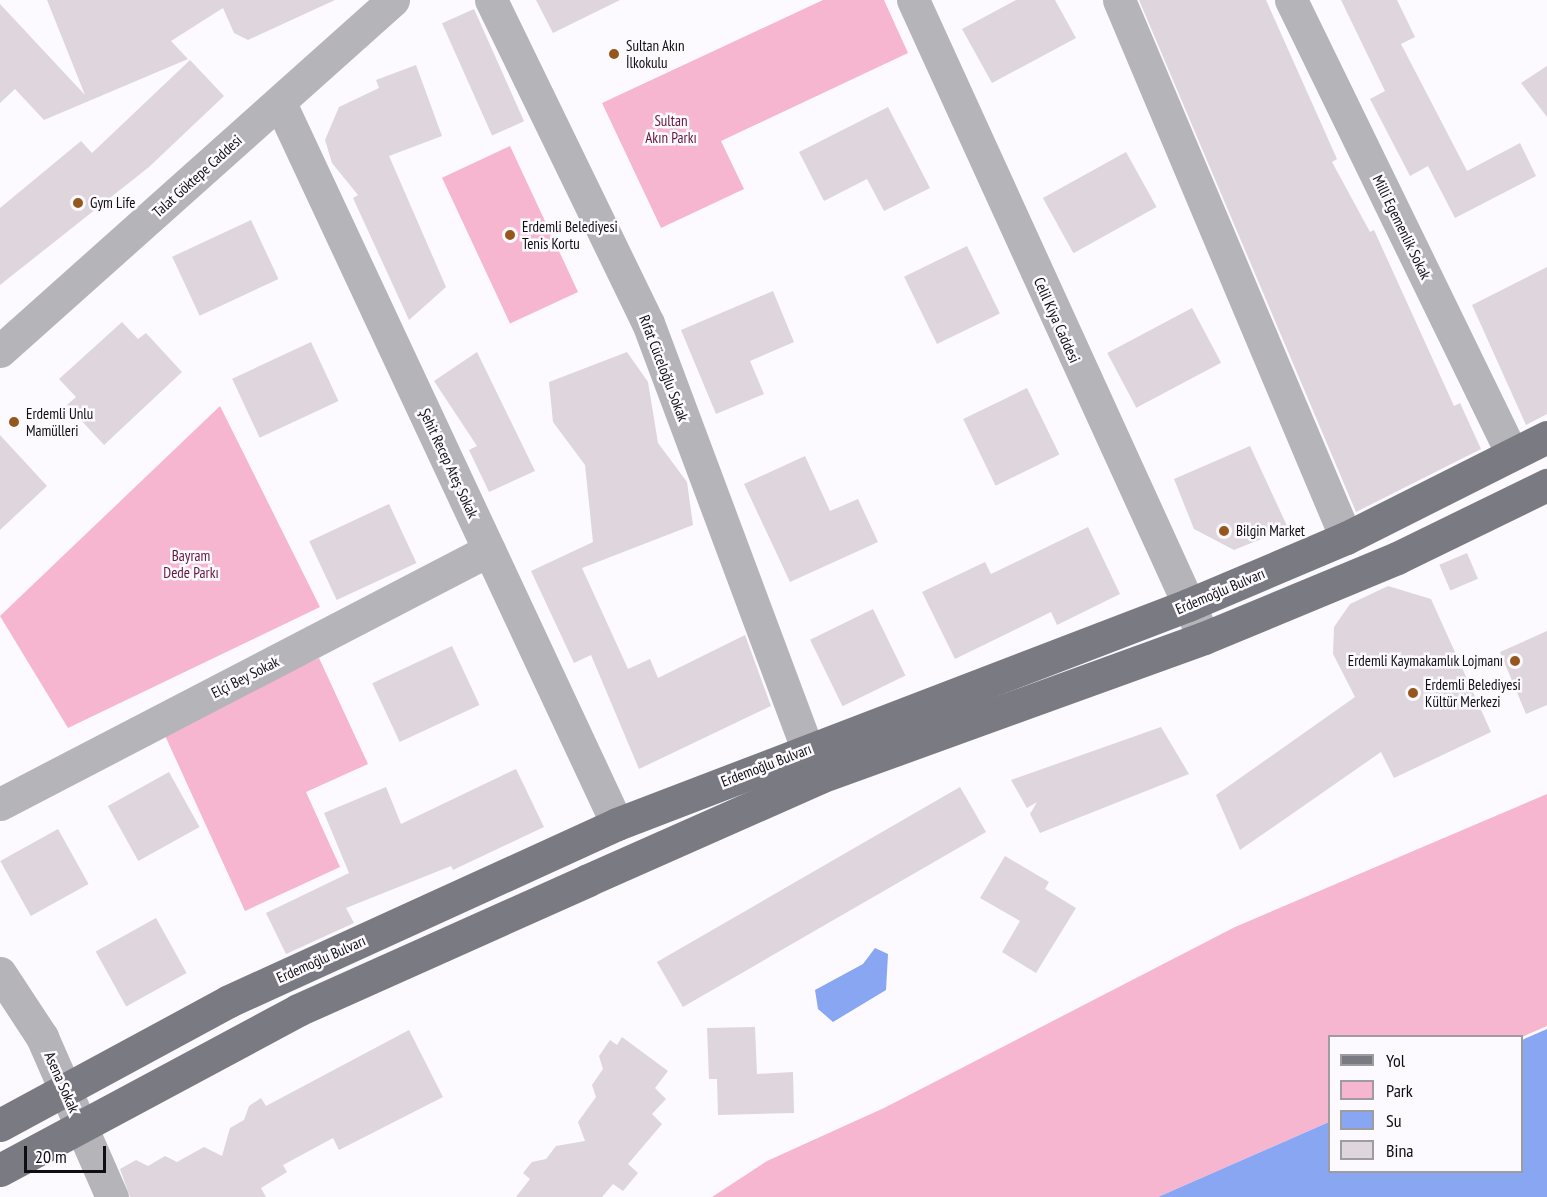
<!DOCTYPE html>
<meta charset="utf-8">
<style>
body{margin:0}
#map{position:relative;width:1547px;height:1197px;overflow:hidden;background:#fcfafe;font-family:"PT Sans Narrow",sans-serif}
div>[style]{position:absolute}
.green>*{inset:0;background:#f7b6d0;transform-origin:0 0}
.water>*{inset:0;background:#88a6f2}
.building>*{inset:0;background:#ded5dd;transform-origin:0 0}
.minor>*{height:33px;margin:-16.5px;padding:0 16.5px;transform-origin:16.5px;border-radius:16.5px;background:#b5b4b9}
.major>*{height:33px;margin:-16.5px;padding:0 16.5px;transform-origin:16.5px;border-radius:16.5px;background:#7a7a82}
.dots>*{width:16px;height:16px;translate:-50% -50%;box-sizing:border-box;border:3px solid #fcfafe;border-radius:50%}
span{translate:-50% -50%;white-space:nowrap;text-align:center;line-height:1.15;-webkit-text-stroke:5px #fcfafe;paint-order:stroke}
.poi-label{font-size:15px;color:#100e11}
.left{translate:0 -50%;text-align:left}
.right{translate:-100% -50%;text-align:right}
.park-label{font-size:15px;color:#63163e}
.street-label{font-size:15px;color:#100e11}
.legend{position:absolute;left:1328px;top:1035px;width:195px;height:138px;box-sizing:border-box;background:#fcfafe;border:2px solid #9e9c9f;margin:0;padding:8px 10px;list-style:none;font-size:18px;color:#100e11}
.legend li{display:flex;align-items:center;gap:12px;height:30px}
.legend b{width:30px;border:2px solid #9e9c9f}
.scale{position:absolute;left:24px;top:1146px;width:82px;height:27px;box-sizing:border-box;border:3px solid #100e11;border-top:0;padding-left:8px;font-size:18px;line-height:21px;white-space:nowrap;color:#100e11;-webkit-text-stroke:4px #fcfafe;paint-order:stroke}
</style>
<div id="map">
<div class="green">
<i style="clip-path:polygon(823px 0,884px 0,908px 53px,721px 141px,744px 189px,661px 228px,602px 103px)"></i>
<i style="left:510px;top:146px;width:161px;height:75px;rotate:65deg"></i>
<i style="clip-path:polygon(220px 406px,320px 607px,68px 728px,0 616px)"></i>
<i style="clip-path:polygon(319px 658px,368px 764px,306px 792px,340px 867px,245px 911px,162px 729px)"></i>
<i style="clip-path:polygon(1547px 794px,1547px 1026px,1522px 1037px,1330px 1036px,1329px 1122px,1158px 1197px,712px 1197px,767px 1161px,884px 1108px,1235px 927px)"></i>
</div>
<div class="water">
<i style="clip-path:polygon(875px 948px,888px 954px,886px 990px,833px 1022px,818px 1009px,815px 990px,863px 964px)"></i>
<i style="clip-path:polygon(1547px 1029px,1547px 1197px,1158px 1197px,1329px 1122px,1330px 1172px,1522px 1172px,1522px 1040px)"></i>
</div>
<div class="building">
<i style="clip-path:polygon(47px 0,335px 0,248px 40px,234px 33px,223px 8px,171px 41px,188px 59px,44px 120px,15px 89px,0 103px,0 4px,85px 95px)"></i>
<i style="clip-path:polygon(536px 0,620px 0,553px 33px)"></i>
<i style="clip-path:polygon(1016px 0,1055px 0,1076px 38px,992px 83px,962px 29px)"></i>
<i style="clip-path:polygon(1139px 0,1266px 0,1337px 159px,1332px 162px,1370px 232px,1374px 230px,1454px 406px,1460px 403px,1481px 449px,1356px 512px)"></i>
<i style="clip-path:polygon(1341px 0,1397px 0,1415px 37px,1401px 44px,1467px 171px,1520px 143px,1536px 176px,1455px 218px,1428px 166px,1410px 176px,1370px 99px,1385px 91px)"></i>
<i style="left:474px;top:9px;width:123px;height:35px;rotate:66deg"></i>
<i style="clip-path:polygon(190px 60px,224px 96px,149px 167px,0 285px,0 208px,81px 141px,92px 153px)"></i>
<i style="clip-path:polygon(416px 65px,442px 136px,389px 156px,446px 287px,409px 320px,353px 198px,358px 195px,332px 163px,325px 140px,339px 107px,379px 88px,376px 80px)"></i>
<i style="clip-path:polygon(1547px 66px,1547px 117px,1521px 83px)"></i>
<i style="clip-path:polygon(888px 107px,930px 188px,884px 211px,867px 179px,824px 201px,799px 152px)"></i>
<i style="left:1126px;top:152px;width:63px;height:95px;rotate:61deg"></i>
<i style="left:251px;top:220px;width:65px;height:87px;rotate:65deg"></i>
<i style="left:967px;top:246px;width:75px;height:70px;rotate:64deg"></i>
<i style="clip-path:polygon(1547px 267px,1547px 414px,1526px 425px,1472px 305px)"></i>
<i style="clip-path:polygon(773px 291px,794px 342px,750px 361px,764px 394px,716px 414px,681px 330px)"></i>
<i style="left:1192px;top:308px;width:62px;height:96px;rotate:62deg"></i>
<i style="clip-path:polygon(122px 322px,138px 339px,146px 333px,182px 372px,104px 445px,67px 405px,76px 397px,59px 379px)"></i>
<i style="left:311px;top:342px;width:65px;height:87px;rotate:65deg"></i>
<i style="clip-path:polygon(477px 352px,535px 471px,489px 492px,469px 450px,477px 446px,434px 381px)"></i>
<i style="clip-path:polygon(627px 352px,648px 382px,658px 443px,687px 482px,693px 525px,582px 568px,628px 669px,650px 659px,658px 678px,745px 635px,771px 706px,639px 769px,591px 655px,574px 663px,531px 571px,593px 542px,585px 465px,553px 422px,549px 382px)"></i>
<i style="left:1027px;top:388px;width:74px;height:71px;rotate:64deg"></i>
<i style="clip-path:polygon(0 435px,47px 486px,0 530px)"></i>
<i style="clip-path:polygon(1250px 446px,1288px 528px,1234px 550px,1194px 529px,1174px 479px)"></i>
<i style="clip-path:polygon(805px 456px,830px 511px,858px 499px,878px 542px,790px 582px,744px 484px)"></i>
<i style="left:389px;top:504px;width:65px;height:88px;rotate:65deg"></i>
<i style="clip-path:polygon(1088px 527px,1120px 594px,1057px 625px,1051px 612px,955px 659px,922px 592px,985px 562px,991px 574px)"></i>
<i style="left:1467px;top:553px;width:28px;height:30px;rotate:67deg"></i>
<i style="clip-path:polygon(1388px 586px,1431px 599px,1491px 732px,1394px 778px,1381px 752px,1240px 850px,1216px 795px,1355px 697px,1333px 654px,1334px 627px,1350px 604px)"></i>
<i style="left:873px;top:609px;width:74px;height:70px;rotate:64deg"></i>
<i style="clip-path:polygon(1547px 631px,1547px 705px,1526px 714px,1500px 652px)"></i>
<i style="left:452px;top:646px;width:65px;height:88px;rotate:65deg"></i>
<i style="clip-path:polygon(1161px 727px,1189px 774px,1040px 833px,1030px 814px,1037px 802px,1027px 808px,1011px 780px)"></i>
<i style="clip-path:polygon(516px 769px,544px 827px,453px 870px,451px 866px,346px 908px,354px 923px,286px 954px,266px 913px,349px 873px,324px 813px,386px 787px,401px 824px)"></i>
<i style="left:169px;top:772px;width:63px;height:70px;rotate:61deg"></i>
<i style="left:960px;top:787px;width:52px;height:350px;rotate:60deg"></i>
<i style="left:58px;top:829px;width:63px;height:66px;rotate:61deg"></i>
<i style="clip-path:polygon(1005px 856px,1049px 882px,1045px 889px,1076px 908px,1036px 973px,1002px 952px,1020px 921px,980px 898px)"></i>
<i style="left:156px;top:918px;width:63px;height:69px;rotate:61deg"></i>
<i style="clip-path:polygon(755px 1027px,757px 1074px,793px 1072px,794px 1113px,718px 1115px,717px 1079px,709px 1079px,707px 1028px)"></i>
<i style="clip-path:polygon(409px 1030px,443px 1097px,339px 1150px,333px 1138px,283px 1165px,287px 1172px,261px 1188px,266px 1197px,130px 1197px,120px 1169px,136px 1160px,148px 1166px,165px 1156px,177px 1162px,204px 1147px,222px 1156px,230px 1128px,244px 1120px,249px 1106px,261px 1098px,266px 1106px)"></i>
<i style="clip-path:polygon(622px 1037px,668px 1071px,655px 1088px,666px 1099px,652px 1114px,662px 1124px,628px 1164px,638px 1173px,623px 1191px,613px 1184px,602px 1197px,516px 1197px,530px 1179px,523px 1173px,532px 1162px,546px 1159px,556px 1146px,585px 1141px,578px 1122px,596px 1097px,592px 1085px,603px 1069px,599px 1056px,610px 1040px,617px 1045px)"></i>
</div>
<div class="minor">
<i style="left:491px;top:0;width:359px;rotate:64.1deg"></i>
<i style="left:648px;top:323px;width:455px;rotate:69.5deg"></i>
<i style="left:913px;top:0;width:701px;rotate:65.48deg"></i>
<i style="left:1119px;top:0;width:584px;rotate:67.12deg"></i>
<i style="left:1291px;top:0;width:505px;rotate:64.04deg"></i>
<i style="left:280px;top:103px;width:796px;rotate:64.95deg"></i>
<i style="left:0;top:351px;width:527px;rotate:-41.77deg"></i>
<i style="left:0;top:804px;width:551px;rotate:-27.45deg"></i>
<i style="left:0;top:973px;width:77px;rotate:56.7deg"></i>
<i style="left:42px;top:1037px;width:175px;rotate:66.4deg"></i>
</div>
<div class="major">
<i style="left:0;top:1125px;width:260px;rotate:-28.4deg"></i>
<i style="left:229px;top:1001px;width:426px;rotate:-24.5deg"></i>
<i style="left:617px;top:824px;width:612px;rotate:-20.98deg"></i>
<i style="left:1188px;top:605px;width:172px;rotate:-23deg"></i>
<i style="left:1346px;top:538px;width:225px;rotate:-26.7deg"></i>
<i style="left:0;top:1170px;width:338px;rotate:-28.2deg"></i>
<i style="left:298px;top:1010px;width:318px;rotate:-24.1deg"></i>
<i style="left:588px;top:880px;width:254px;rotate:-23.9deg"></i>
<i style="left:820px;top:777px;width:408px;rotate:-19.9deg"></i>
<i style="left:1204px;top:638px;width:209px;rotate:-22.5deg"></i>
<i style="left:1397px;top:558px;width:167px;rotate:-26deg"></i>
</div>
<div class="dots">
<i style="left:614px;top:54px;background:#95571d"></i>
<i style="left:78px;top:203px;background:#95571d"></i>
<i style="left:510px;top:235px;background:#95571d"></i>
<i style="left:14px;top:422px;background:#95571d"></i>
<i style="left:1224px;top:531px;background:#95571d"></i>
<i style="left:1515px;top:661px;background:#95571d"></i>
<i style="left:1413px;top:693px;background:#95571d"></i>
</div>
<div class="poi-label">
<span class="left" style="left:626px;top:54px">Sultan Akın<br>İlkokulu</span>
<span class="left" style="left:90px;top:203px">Gym Life</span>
<span class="left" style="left:522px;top:235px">Erdemli Belediyesi<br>Tenis Kortu</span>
<span class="left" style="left:26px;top:422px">Erdemli Unlu<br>Mamülleri</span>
<span class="left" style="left:1236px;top:531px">Bilgin Market</span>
<span class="right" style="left:1503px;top:661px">Erdemli Kaymakamlık Lojmanı</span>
<span class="left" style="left:1425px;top:693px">Erdemli Belediyesi<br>Kültür Merkezi</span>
</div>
<div class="park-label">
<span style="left:671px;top:129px">Sultan<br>Akın Parkı</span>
<span style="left:191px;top:564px">Bayram<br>Dede Parkı</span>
</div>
<div class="street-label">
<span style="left:197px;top:176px;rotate:-42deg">Talat Göktepe Caddesi</span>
<span style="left:1402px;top:227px;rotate:64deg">Milli Egemenlik Sokak</span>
<span style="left:1057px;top:320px;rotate:66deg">Celil Kiya Caddesi</span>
<span style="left:664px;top:368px;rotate:69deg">Rıfat Cüceloğlu Sokak</span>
<span style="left:449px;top:463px;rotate:65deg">Şehit Recep Ateş Sokak</span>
<span style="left:1220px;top:591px;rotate:-23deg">Erdemoğlu Bulvarı</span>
<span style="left:245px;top:677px;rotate:-27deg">Elçi Bey Sokak</span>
<span style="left:766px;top:765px;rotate:-21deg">Erdemoğlu Bulvarı</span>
<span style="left:321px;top:959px;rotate:-24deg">Erdemoğlu Bulvarı</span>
<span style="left:62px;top:1082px;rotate:66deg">Asena Sokak</span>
</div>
<ul class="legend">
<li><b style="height:8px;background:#7a7a82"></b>Yol</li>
<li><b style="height:16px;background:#f7b6d0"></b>Park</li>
<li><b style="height:16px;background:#88a6f2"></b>Su</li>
<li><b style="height:16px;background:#ded5dd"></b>Bina</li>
</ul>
<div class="scale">20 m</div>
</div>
